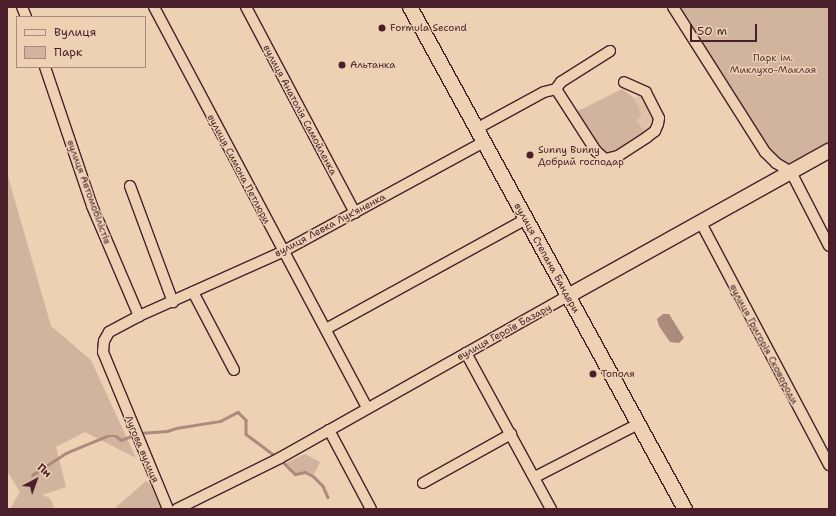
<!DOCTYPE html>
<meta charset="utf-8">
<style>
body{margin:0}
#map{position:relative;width:836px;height:516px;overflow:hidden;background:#ecd1b3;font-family:"Shantell Sans",sans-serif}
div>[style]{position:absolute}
.built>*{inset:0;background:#dec2a8}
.green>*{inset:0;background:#d1b49d}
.water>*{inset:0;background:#ac8b7d}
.stream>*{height:2.5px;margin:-1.25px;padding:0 1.25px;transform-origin:1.25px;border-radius:1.25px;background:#ac8b7d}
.roads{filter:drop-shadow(1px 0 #4a1f2b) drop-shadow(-1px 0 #4a1f2b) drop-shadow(0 1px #4a1f2b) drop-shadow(0 -1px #4a1f2b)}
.street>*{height:10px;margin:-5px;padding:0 5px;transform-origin:5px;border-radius:5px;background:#ecd1b3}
.secondary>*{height:14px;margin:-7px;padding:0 7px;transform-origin:7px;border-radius:7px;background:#ecd1b3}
.dots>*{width:11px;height:11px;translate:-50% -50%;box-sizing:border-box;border:2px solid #ecd1b3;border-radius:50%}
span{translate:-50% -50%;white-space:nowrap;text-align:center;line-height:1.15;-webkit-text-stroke:3px #ecd1b3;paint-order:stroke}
.poi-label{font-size:10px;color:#4a1f2b}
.left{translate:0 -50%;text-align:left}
.park-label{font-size:10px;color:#5e353c}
.street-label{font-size:10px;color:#4a1f2b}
.frame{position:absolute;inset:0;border:8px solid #4a1f2b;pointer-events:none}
.legend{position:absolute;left:16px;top:16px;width:130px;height:52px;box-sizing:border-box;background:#ecd1b3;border:1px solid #ab8a7d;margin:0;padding:5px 7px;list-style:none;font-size:12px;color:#4a1f2b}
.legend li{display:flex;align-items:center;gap:8px;height:20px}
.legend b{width:20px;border:1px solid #ab8a7d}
.north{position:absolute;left:16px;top:460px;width:40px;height:40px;-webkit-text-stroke:3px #ecd1b3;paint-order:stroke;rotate:41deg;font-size:11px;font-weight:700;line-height:16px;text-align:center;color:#4a1f2b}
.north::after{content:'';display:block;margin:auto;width:14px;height:18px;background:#4a1f2b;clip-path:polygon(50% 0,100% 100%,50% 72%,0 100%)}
.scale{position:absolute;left:690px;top:24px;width:67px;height:18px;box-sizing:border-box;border:2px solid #4a1f2b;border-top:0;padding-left:5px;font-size:12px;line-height:14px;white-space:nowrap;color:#4a1f2b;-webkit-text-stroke:3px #ecd1b3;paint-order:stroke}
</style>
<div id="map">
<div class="built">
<i style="clip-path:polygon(643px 95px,655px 120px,646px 134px,636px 120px,642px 115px,634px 98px)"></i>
</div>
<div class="green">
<i style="clip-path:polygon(673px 7px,829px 7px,829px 151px,791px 172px,780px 166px)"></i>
<i style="clip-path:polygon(622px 89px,634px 98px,642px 115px,636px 120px,646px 134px,621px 150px,605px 155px,574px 113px)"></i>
<i style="clip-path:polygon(7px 173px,51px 326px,91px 360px,136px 458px,85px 432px,56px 447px,66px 487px,42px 495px,50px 498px,55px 509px,10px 509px,20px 492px,7px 471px)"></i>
<i style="clip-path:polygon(305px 454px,320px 462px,313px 476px,305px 472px,295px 474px,289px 471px,284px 464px)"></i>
<i style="clip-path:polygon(146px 481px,150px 483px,161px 509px,114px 509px)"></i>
</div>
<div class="water">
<i style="clip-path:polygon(663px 314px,669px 314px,684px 338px,679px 343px,670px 342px,659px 326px,657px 319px)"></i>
</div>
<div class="stream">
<i style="left:140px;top:433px;width:27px;rotate:-4deg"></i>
<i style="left:167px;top:431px;width:9px;rotate:-18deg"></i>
<i style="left:176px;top:428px;width:45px;rotate:-9deg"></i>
<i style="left:220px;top:421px;width:20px;rotate:-27deg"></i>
<i style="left:238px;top:412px;width:11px;rotate:45deg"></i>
<i style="left:246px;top:420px;width:14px;rotate:90deg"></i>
<i style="left:246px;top:434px;width:35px;rotate:37deg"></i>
<i style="left:283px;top:462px;width:17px;rotate:45deg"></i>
<i style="left:295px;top:474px;width:10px;rotate:-11deg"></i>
<i style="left:305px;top:472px;width:9px;rotate:27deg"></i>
<i style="left:313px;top:476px;width:14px;rotate:45deg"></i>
<i style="left:323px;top:486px;width:12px;rotate:66deg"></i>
<i style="left:32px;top:475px;width:40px;rotate:-32.9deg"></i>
<i style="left:66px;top:453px;width:44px;rotate:-22.5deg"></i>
<i style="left:107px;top:436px;width:9px"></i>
<i style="left:116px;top:436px;width:6px;rotate:39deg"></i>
<i style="left:121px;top:440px;width:9px;rotate:-21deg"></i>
</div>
<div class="roads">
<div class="street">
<i style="left:22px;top:7px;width:11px;rotate:68deg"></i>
<i style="left:154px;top:7px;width:453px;rotate:62deg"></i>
<i style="left:246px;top:7px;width:233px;rotate:62.1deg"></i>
<i style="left:673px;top:7px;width:172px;rotate:57.6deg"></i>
<i style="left:765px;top:152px;width:16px;rotate:45deg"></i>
<i style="left:776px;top:163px;width:17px;rotate:31deg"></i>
<i style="left:791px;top:172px;width:83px;rotate:62.8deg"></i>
<i style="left:610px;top:51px;width:58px;rotate:147.7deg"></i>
<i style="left:561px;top:82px;width:9px;rotate:126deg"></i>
<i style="left:556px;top:89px;width:74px;rotate:57.2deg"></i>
<i style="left:596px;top:151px;width:12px;rotate:42deg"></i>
<i style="left:605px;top:159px;width:13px;rotate:-13deg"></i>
<i style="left:618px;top:156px;width:35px;rotate:-33deg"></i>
<i style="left:647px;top:137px;width:10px;rotate:-37deg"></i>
<i style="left:655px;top:131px;width:8px;rotate:-67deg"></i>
<i style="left:658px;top:124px;width:6px;rotate:-81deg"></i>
<i style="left:659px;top:118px;width:29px;rotate:-117deg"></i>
<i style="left:646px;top:92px;width:24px;rotate:-156deg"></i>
<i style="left:45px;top:67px;width:147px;rotate:71.3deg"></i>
<i style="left:92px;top:206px;width:120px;rotate:66.9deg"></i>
<i style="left:476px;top:129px;width:77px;rotate:-28.6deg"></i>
<i style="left:544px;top:92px;width:12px;rotate:-14deg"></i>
<i style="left:130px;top:186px;width:124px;rotate:69.7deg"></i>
<i style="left:701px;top:223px;width:274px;rotate:62.1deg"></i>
<i style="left:193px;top:292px;width:88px;rotate:62.3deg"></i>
<i style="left:326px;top:329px;width:228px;rotate:-28.8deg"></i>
<i style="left:466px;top:353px;width:178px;rotate:61.4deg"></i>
<i style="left:329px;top:430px;width:89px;rotate:62deg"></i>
<i style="left:535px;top:477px;width:116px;rotate:-27.2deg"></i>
<i style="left:423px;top:483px;width:101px;rotate:-29.1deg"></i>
<i style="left:168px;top:509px;width:170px;rotate:-112.5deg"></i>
<i style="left:103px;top:352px;width:11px;rotate:-85deg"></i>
<i style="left:104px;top:341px;width:10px;rotate:-61deg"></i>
<i style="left:109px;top:332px;width:34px;rotate:-28deg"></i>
<i style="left:139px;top:316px;width:157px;rotate:-24.1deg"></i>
<i style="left:282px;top:252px;width:230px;rotate:-28.6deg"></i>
<i style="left:177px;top:509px;width:115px;rotate:-26.3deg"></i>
<i style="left:280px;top:458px;width:330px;rotate:-29.4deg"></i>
</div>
<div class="secondary">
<i style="left:410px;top:7px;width:572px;rotate:61.29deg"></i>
<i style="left:568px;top:296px;width:299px;rotate:-29.1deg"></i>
</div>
</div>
<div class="dots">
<i style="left:382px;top:28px;background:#4a1f2b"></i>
<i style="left:342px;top:65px;background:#4a1f2b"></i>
<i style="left:530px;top:155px;background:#4a1f2b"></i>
<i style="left:593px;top:374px;background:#4a1f2b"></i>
</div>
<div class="poi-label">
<span class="left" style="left:390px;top:28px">Formula Second</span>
<span class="left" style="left:350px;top:65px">Альтанка</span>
<span class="left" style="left:538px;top:155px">Sunny Bunny<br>Добрий господар</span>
<span class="left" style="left:601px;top:374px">Тополя</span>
</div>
<div class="park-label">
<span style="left:773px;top:63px">Парк ім.<br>Миклухо-Маклая</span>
</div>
<div class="street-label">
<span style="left:300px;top:110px;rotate:62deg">вулиця Анатолія Самойленка</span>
<span style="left:239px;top:169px;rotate:62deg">вулиця Симона Петлюри</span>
<span style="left:89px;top:192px;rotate:70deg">вулиця Автомобілістів</span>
<span style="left:330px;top:225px;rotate:-28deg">вулиця Левка Лук'яненка</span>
<span style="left:547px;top:258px;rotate:61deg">вулиця Степана Бандери</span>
<span style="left:504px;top:332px;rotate:-29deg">вулиця Героїв Базару</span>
<span style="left:764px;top:344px;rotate:62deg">вулиця Григорія Сковороди</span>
<span style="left:142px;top:449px;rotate:67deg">Лугова вулиця</span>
</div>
<div class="frame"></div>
<ul class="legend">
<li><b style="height:5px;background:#ecd1b3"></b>Вулиця</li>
<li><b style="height:11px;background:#d1b49d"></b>Парк</li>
</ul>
<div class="north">Пн</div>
<div class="scale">50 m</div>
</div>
